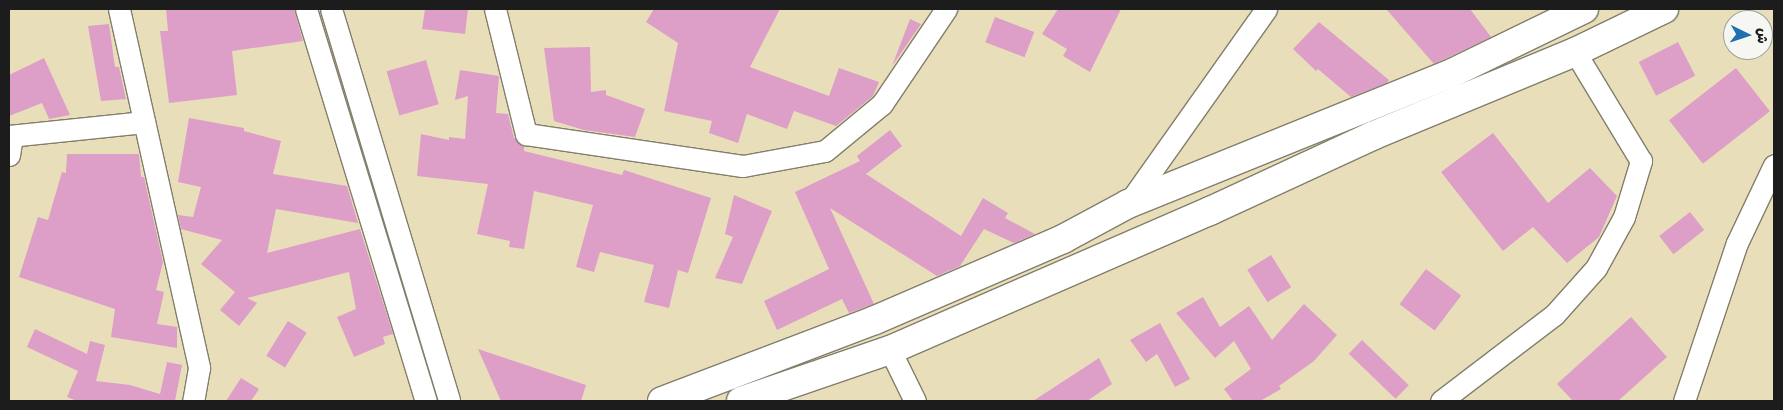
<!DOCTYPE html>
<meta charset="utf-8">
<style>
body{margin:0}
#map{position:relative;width:1783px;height:410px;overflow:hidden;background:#e8dfba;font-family:Sriracha,"Playpen Sans Arabic",sans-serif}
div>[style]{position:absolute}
.building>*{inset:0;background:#dd9ec7;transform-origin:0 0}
.roads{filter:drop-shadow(1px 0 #827e6b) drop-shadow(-1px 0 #827e6b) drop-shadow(0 1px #827e6b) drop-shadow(0 -1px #827e6b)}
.street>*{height:21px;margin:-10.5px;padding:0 10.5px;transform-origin:10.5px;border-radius:10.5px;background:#fff}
.secondary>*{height:28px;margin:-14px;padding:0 14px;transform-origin:14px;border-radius:14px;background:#fff}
span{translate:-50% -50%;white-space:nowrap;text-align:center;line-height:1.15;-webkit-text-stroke:5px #f6f6f2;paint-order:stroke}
.frame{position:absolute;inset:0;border:10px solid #1c1c1c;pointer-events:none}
.north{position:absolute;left:1723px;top:10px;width:50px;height:50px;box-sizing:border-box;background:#f6f6f2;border:1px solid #9f9f9c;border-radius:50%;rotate:94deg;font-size:14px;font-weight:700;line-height:20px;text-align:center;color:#1c1c1c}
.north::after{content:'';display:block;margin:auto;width:18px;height:22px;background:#1f6fb2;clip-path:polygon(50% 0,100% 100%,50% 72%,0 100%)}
</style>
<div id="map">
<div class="building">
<i style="clip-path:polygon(166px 9px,294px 9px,303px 41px,232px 51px,237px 95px,169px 103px,160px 31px,168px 31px)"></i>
<i style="clip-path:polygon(425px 9px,468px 9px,465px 34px,422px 29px)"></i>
<i style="clip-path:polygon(654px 9px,780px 9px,750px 67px,829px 96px,839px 68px,879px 82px,873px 96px,836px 126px,794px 111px,787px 129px,747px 114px,738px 143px,709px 133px,712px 121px,664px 111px,678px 43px,646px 22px)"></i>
<i style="clip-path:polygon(1058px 9px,1121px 9px,1090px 72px,1063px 56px,1067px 49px,1042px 34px)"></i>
<i style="clip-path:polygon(1386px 9px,1470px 9px,1491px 37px,1434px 64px)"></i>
<i style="left:995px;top:17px;width:42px;height:27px;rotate:21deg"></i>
<i style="clip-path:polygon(910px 19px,921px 24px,892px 66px)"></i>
<i style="clip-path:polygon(1319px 22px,1389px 80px,1387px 83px,1351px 97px,1318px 69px,1316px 71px,1293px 49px)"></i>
<i style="clip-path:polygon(109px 24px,115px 67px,119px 67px,126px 99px,101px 101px,88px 26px)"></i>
<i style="left:1678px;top:42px;width:38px;height:44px;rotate:63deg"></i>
<i style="clip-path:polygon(590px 47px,591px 92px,606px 90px,606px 95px,645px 109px,635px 137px,584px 130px,554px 121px,544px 48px)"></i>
<i style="clip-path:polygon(44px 58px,70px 115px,49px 119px,42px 103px,9px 116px,9px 75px)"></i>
<i style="left:426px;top:60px;width:46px;height:41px;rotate:74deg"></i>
<i style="left:1736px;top:68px;width:55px;height:85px;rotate:52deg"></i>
<i style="clip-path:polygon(460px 70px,499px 76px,496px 113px,508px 114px,514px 138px,524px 146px,524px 151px,622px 175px,624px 170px,711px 198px,688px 273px,678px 270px,669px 308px,644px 302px,654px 265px,600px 252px,594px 272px,576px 267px,593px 205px,534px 191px,524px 249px,509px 247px,510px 241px,477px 234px,488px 184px,417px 176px,421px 134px,449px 140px,449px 137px,465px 139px,468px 96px,455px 100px)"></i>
<i style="clip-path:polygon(189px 118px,244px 128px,244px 131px,281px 141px,273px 174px,347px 186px,358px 223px,276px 209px,267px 253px,360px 229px,393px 334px,383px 337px,385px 344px,354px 357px,337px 317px,356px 309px,349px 272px,247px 298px,257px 303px,239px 326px,220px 310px,235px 292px,201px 264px,222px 240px,181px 229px,178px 215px,193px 217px,201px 187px,178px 182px)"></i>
<i style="clip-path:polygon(890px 130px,902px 146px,866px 174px,961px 236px,983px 198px,1008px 213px,1005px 218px,1035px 234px,1014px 243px,984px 229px,960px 266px,937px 276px,830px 208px,874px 304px,849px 313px,842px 299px,777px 330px,764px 301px,829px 269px,795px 192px,860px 161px,857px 156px)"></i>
<i style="clip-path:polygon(1493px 133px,1548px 203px,1590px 168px,1617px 196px,1599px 237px,1567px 263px,1533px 227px,1503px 251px,1441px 172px)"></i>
<i style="clip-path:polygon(67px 154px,139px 154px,141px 177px,144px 177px,163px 262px,156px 290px,164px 292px,157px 324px,177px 327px,177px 348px,111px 337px,115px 309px,19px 277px,38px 217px,48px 220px,62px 172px,66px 173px)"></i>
<i style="clip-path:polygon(734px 195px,772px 211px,742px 284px,715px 278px,733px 237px,725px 234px)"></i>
<i style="left:1690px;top:212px;width:23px;height:39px;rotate:52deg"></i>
<i style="left:1271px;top:255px;width:38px;height:28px;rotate:58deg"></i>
<i style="left:1426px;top:269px;width:44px;height:44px;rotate:37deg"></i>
<i style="clip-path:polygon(1203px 297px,1220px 327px,1249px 306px,1272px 340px,1304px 304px,1337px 335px,1314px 361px,1279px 386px,1281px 389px,1260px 401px,1233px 401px,1224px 389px,1251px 369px,1234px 341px,1215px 358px,1176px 313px)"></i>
<i style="clip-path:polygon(1631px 317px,1667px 357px,1618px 401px,1573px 401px,1557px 384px)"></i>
<i style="left:288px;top:321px;width:22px;height:41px;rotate:32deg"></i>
<i style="clip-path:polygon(1160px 323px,1190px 379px,1175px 387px,1157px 354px,1146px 362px,1130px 340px)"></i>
<i style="clip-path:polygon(35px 329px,87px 354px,90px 341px,105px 345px,96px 381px,130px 385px,160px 394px,167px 362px,182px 365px,175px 401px,77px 401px,67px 397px,78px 371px,27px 347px)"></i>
<i style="left:1362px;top:340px;width:65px;height:19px;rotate:44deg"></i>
<i style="clip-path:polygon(478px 349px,586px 385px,581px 401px,501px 401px)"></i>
<i style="clip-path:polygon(1099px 358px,1112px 384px,1087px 401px,1033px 401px)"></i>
<i style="clip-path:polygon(241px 378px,259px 389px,251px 401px,226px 401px)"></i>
</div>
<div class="roads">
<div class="street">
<i style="left:119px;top:9px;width:368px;rotate:77.4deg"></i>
<i style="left:199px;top:368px;width:34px;rotate:100deg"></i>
<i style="left:306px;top:9px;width:410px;rotate:73deg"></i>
<i style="left:331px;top:9px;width:409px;rotate:73.2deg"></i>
<i style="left:495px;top:9px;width:129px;rotate:76.1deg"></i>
<i style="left:526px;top:134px;width:219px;rotate:8.4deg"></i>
<i style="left:743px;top:166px;width:83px;rotate:-10.4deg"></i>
<i style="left:825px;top:151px;width:74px;rotate:-39.5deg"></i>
<i style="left:882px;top:104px;width:115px;rotate:-56deg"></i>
<i style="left:9px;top:136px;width:136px;rotate:-5.9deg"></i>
<i style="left:9px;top:155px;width:18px;rotate:-81deg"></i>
<i style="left:1128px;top:204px;width:239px;rotate:-54.7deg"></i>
<i style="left:890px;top:350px;width:57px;rotate:63.9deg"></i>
<i style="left:1441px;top:401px;width:142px;rotate:-37.3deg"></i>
<i style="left:1554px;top:315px;width:63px;rotate:-48.2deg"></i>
<i style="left:1596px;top:268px;width:58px;rotate:-61.2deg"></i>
<i style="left:1624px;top:217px;width:59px;rotate:-73.1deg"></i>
<i style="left:1641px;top:161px;width:127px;rotate:-121.2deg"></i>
<i style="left:1684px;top:401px;width:167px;rotate:-71.5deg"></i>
<i style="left:1737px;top:243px;width:86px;rotate:-64.6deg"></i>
</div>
<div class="secondary">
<i style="left:662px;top:401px;width:228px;rotate:-20.8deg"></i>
<i style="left:875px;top:320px;width:205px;rotate:-23.3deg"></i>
<i style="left:1063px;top:239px;width:74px;rotate:-28.3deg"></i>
<i style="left:1128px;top:204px;width:347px;rotate:-22deg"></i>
<i style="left:1450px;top:74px;width:149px;rotate:-25.9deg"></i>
<i style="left:741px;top:401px;width:157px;rotate:-18.9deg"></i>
<i style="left:890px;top:350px;width:349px;rotate:-23.5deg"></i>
<i style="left:1210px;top:211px;width:179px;rotate:-24.8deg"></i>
<i style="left:1372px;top:136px;width:220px;rotate:-22.5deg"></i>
<i style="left:1575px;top:52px;width:99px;rotate:-25.8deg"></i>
</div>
</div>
<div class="frame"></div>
<div class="north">ش</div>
</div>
